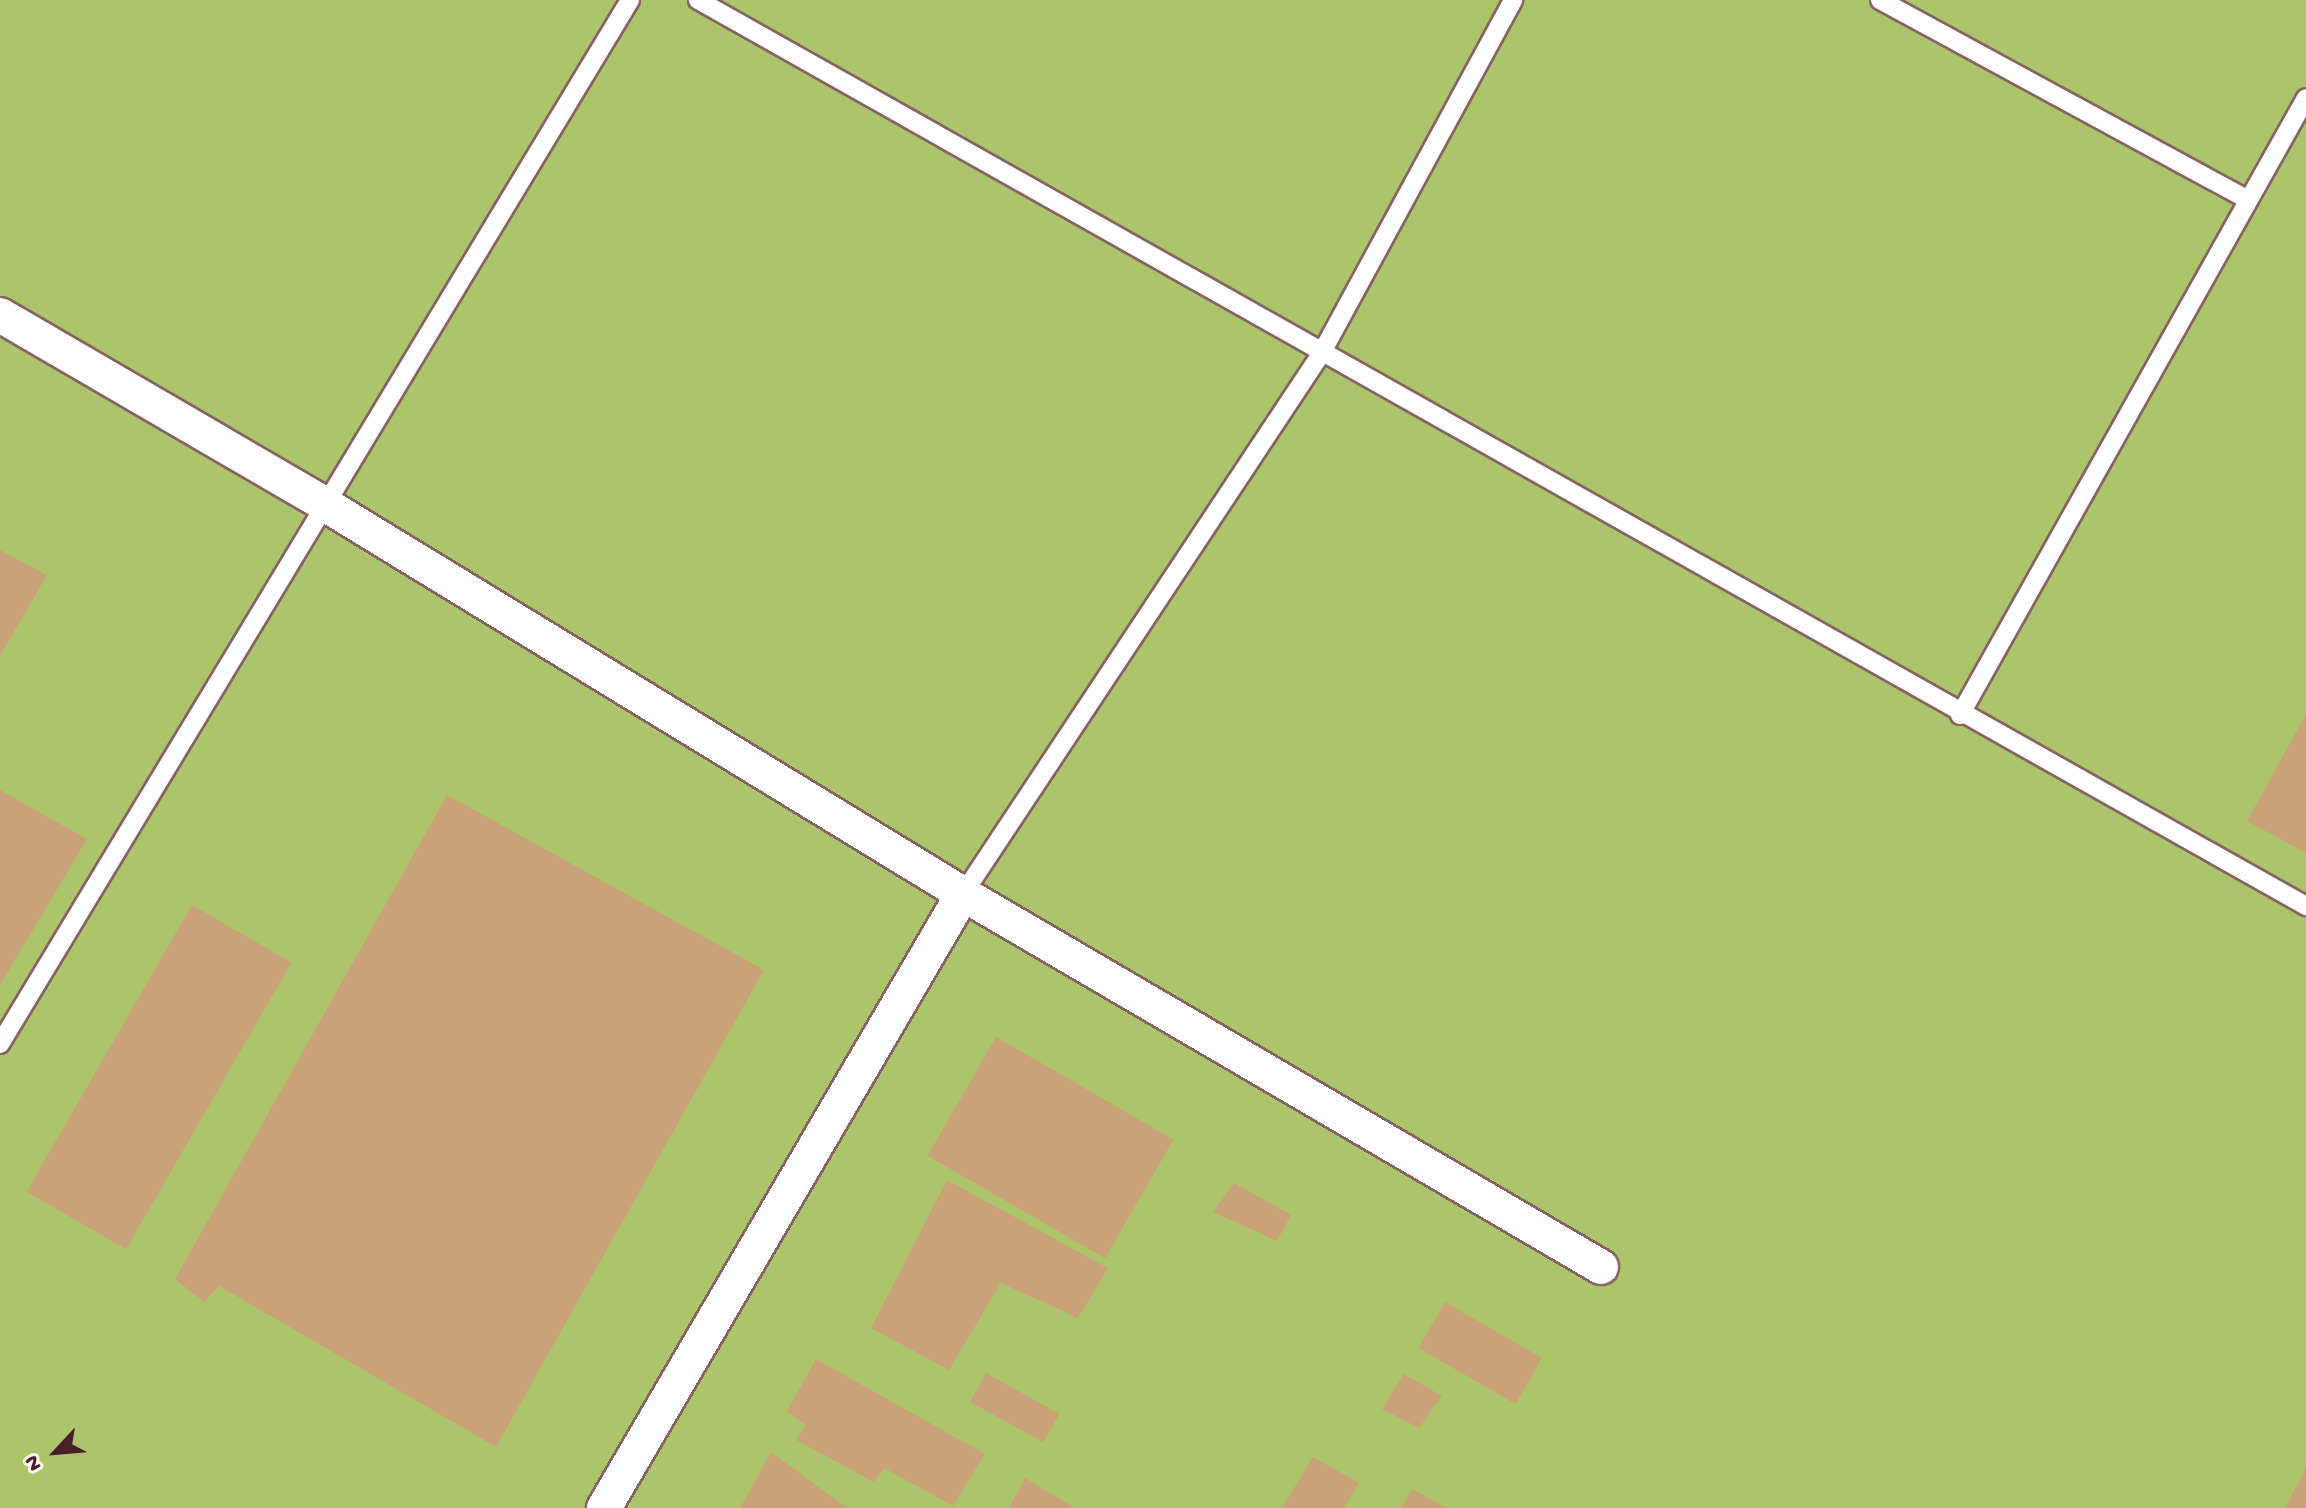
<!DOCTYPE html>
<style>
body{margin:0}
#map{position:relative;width:2306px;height:1508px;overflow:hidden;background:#f5dfc4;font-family:"Gochi Hand",sans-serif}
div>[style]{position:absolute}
.green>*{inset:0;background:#adc56a;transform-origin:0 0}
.building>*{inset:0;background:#caa278;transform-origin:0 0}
.roads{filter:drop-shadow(2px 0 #866261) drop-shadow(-2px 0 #866261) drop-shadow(0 2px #866261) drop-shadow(0 -2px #866261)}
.service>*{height:18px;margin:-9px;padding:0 9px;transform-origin:9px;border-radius:9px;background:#fff}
.minor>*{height:34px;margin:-17px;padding:0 17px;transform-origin:17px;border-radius:17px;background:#fff}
span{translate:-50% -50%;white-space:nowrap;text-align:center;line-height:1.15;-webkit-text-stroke:6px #fbf7ec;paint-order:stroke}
.north{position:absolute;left:16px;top:1412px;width:80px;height:80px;-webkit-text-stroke:6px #fbf7ec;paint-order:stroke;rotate:244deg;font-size:22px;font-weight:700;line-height:32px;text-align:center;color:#4a1f2b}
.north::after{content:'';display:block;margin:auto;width:28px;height:36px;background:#4a1f2b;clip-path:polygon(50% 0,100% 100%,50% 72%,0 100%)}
</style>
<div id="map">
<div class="green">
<i style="left:0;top:0;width:2306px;height:1508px"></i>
</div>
<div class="building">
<i style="clip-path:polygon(0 550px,47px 575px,0 656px)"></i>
<i style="clip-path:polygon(2306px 714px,2306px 853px,2247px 821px)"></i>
<i style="clip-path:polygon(0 790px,87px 839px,0 985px)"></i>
<i style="clip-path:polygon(447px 795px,764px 970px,496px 1447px,219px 1286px,204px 1302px,175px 1279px)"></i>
<i style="left:192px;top:905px;width:115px;height:331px;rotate:30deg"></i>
<i style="left:996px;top:1037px;width:205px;height:137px;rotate:30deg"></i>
<i style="clip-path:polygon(947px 1180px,1108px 1268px,1078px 1318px,1001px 1283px,949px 1370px,871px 1328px)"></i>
<i style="clip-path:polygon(1234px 1183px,1291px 1215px,1277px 1241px,1213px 1212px)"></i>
<i style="left:1445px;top:1302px;width:112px;height:53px;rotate:30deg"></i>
<i style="clip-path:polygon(816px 1359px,985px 1454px,953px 1506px,884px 1468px,874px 1482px,796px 1440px,806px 1425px,787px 1411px)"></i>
<i style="left:986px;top:1373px;width:84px;height:33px;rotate:29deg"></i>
<i style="clip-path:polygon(1404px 1374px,1442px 1396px,1419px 1428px,1382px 1409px)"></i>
<i style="clip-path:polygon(771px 1452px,847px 1508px,740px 1508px)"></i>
<i style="clip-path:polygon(1313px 1457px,1359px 1483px,1344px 1508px,1282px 1508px)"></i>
<i style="clip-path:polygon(2306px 1468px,2306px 1508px,2285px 1508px)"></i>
<i style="clip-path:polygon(1025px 1478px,1075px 1508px,1009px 1508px)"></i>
<i style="clip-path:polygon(1412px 1489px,1447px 1508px,1401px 1508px)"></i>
</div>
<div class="roads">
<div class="service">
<i style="left:698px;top:0;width:1846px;rotate:29.4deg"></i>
<i style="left:1880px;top:0;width:419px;rotate:28.5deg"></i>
<i style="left:1960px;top:715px;width:707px;rotate:-60.72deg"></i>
<i style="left:963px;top:894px;width:648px;rotate:-56.46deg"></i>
<i style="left:1321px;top:354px;width:403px;rotate:-61.5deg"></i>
<i style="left:0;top:1044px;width:1219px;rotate:-58.89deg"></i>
</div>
<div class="minor">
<i style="left:0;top:315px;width:377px;rotate:30.2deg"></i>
<i style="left:326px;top:505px;width:746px;rotate:31.41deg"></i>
<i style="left:963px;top:894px;width:739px;rotate:30.31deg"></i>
<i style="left:604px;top:1508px;width:711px;rotate:-59.69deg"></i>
</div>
</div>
<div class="north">N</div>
</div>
